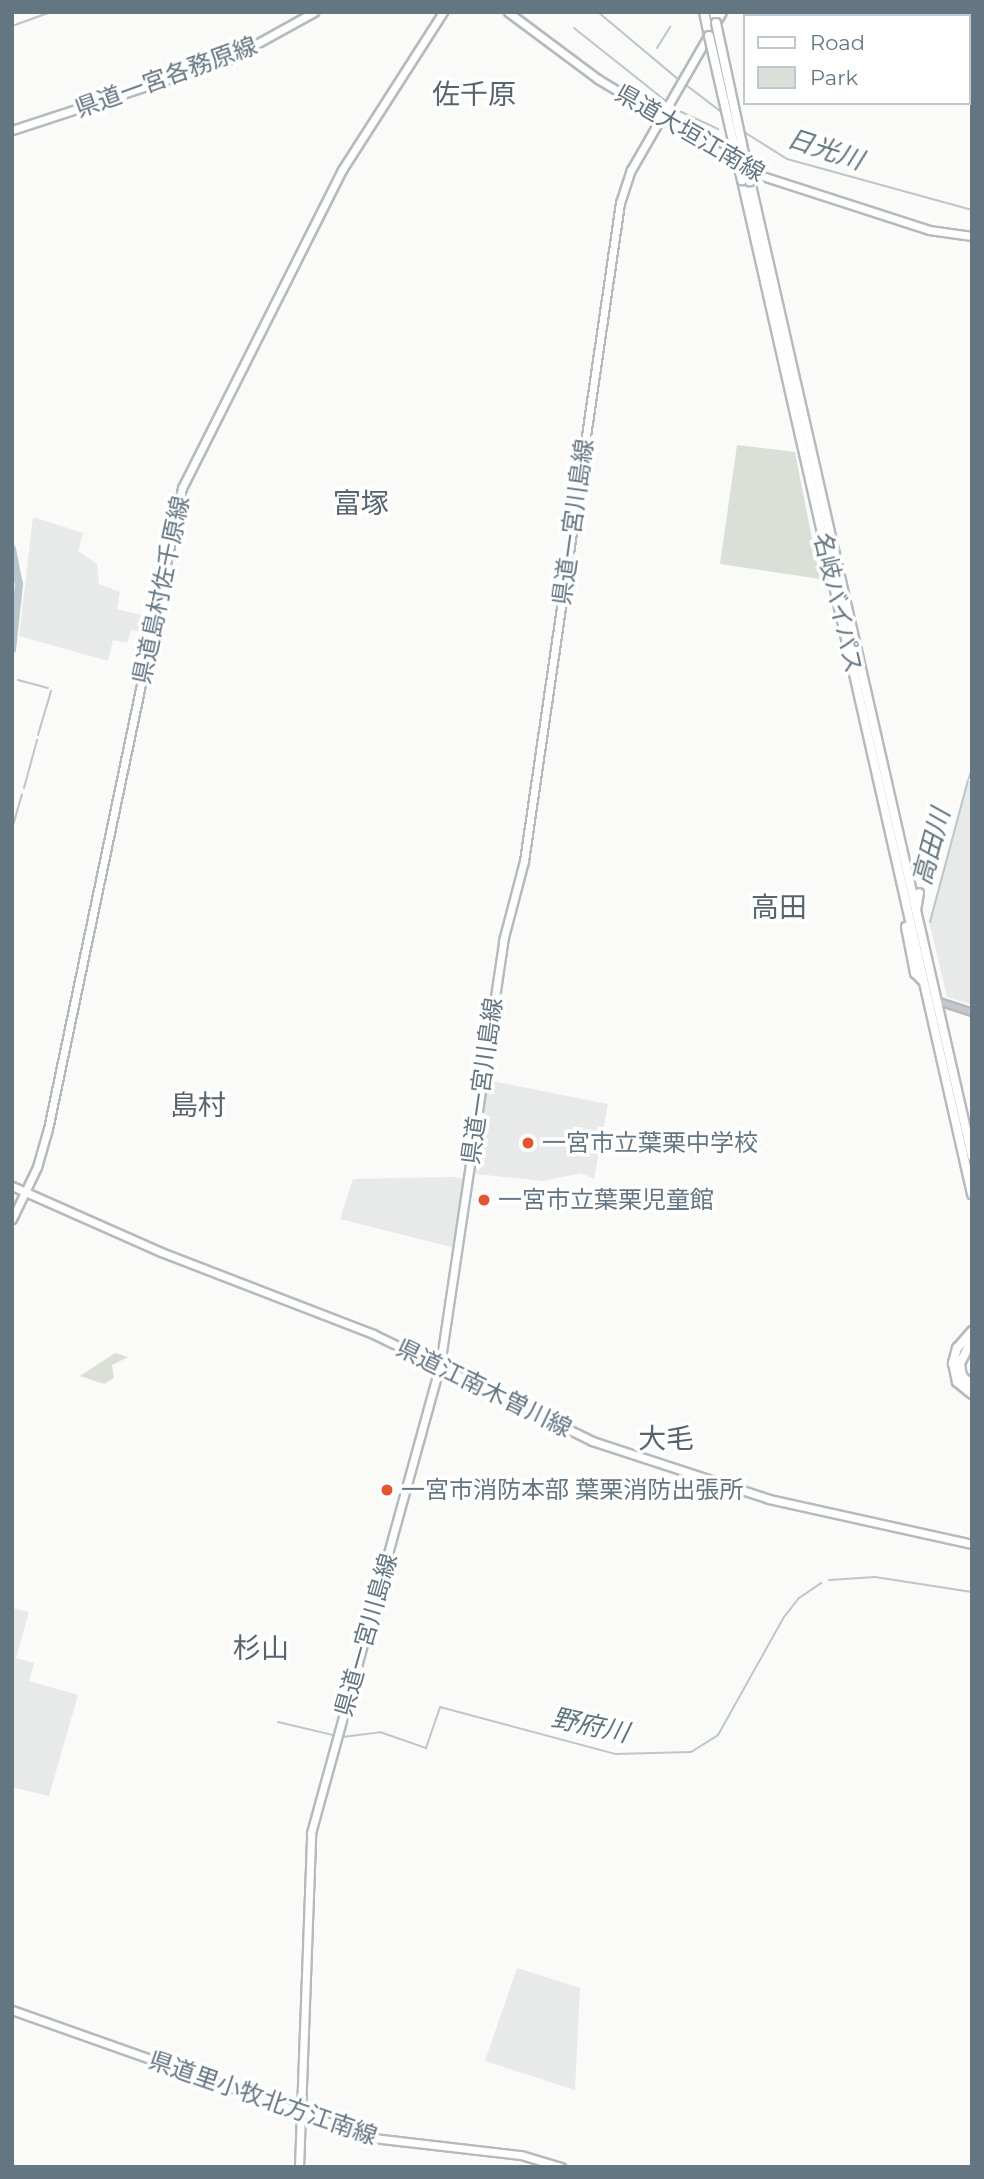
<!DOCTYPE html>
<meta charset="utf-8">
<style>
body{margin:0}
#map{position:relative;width:984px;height:2179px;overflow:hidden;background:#fafaf8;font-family:Montserrat,"Noto Sans JP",sans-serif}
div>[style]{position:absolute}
.built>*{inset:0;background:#e8e9e9}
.green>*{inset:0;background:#dadfd7}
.stream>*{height:2px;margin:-1px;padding:0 1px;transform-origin:1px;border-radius:1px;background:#bbc7cb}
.river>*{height:8px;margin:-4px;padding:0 4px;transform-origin:4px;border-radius:4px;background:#bbc7cb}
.roads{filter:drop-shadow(2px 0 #b5babe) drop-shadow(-2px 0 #b5babe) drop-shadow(0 2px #b5babe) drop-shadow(0 -2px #b5babe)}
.minor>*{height:5px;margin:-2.5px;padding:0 2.5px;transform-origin:2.5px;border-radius:2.5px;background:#c3c8cc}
.major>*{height:7px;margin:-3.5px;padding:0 3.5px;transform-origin:3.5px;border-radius:3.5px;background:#fff}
.highway>*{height:8px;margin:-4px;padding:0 4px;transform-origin:4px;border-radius:4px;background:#fff}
.bridges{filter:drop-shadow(2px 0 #b4b9bd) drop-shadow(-2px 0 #b4b9bd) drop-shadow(0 2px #b4b9bd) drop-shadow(0 -2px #b4b9bd)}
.highway-bridge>*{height:8px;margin:-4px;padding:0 4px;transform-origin:4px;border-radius:4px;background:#fff}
.dots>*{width:19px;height:19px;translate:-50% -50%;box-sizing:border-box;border:4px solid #fff;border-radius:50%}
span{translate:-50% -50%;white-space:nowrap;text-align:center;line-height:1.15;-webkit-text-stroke:7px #fff;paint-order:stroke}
.street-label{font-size:24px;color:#657683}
.poi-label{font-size:24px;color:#657683}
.left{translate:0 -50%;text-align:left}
.water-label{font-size:26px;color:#60757c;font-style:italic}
.quarter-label{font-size:28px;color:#57646e}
.frame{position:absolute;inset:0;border:14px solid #657683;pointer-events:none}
.legend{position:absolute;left:743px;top:14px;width:228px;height:91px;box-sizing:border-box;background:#fff;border:2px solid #c1c8cd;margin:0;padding:9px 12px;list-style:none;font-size:21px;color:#657683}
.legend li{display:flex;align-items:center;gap:14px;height:35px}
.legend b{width:35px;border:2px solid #c1c8cd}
</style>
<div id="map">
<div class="built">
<i style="clip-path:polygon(33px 517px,83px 533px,78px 551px,97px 564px,99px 584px,120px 592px,117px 609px,152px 618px,148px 634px,131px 630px,127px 643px,113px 640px,108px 661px,19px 636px)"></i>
<i style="clip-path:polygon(972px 780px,972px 1005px,947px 997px,929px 921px,967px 782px)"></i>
<i style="clip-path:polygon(487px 1080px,608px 1104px,594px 1179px,581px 1173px,544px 1181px,475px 1174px,471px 1170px)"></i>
<i style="clip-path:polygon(453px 1177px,464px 1179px,455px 1248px,340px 1219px,353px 1179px)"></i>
<i style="clip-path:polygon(12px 1608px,29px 1612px,16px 1658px,34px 1663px,29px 1681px,78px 1695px,49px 1796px,12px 1787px)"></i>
<i style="clip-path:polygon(517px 1968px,580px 1988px,575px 2090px,485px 2061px)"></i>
</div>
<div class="green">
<i style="clip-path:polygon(737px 445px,795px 452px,820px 579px,720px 564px)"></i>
<i style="clip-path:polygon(115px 1353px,128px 1357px,112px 1365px,114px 1378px,104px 1384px,80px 1376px)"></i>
</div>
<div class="stream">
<i style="left:598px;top:12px;width:106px;rotate:40deg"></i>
<i style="left:679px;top:13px;width:1px;rotate:-90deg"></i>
<i style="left:15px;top:25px;width:38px;rotate:-20deg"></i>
<i style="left:574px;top:28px;width:119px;rotate:38.5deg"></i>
<i style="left:657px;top:48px;width:25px;rotate:-58deg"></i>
<i style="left:686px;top:85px;width:48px;rotate:37.3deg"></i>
<i style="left:673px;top:108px;width:50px;rotate:25deg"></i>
<i style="left:744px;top:132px;width:51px;rotate:32.1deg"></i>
<i style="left:787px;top:159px;width:192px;rotate:15.4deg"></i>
<i style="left:18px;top:680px;width:31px;rotate:15deg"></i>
<i style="left:38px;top:735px;width:46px;rotate:-73.5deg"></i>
<i style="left:969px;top:778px;width:10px;rotate:-73deg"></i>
<i style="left:24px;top:788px;width:50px;rotate:-74.8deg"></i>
<i style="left:12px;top:829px;width:36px;rotate:-74deg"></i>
<i style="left:930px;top:922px;width:147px;rotate:-75deg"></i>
<i style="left:829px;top:1580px;width:46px;rotate:-3.7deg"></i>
<i style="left:875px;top:1577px;width:98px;rotate:8.8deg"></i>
<i style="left:278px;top:1722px;width:57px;rotate:13.3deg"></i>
<i style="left:342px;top:1737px;width:38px;rotate:-7deg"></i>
<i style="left:380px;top:1732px;width:49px;rotate:19.2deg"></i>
<i style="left:426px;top:1748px;width:43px;rotate:-71.1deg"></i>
<i style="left:440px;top:1707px;width:182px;rotate:15deg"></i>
<i style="left:616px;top:1754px;width:75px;rotate:-1.5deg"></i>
<i style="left:691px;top:1752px;width:32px;rotate:-32deg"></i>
<i style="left:718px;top:1735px;width:135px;rotate:-60.8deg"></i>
<i style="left:784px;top:1617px;width:24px;rotate:-52deg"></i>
<i style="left:799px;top:1598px;width:27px;rotate:-34deg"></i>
</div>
<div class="river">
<i style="left:12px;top:549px;width:36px;rotate:79deg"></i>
<i style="left:19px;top:584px;width:66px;rotate:96.1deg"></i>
</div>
<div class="roads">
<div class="minor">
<i style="left:932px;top:999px;width:42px;rotate:18deg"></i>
</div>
<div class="major">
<i style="left:508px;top:12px;width:112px;rotate:36.7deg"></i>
<i style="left:598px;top:79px;width:181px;rotate:31.2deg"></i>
<i style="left:753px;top:173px;width:185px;rotate:17.9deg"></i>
<i style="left:929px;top:230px;width:43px;rotate:7.9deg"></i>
<i style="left:12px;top:130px;width:228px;rotate:-18.1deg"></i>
<i style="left:229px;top:59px;width:97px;rotate:-28.9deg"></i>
<i style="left:12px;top:1186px;width:163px;rotate:23.9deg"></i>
<i style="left:161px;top:1252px;width:227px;rotate:21.1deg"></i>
<i style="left:373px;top:1334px;width:244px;rotate:26deg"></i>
<i style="left:592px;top:1441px;width:186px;rotate:18.1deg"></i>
<i style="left:769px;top:1499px;width:208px;rotate:12.5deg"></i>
<i style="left:12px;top:1219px;width:58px;rotate:-64.3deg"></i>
<i style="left:37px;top:1167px;width:40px;rotate:-74deg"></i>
<i style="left:48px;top:1129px;width:655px;rotate:-78.19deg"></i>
<i style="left:182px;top:488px;width:356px;rotate:-63.3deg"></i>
<i style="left:342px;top:170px;width:188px;rotate:-57.4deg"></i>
<i style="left:12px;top:2010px;width:383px;rotate:19.5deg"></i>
<i style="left:373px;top:2138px;width:149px;rotate:6.6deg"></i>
<i style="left:521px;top:2155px;width:42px;rotate:16.7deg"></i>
<i style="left:299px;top:2167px;width:334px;rotate:-87.9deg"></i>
<i style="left:311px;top:1833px;width:485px;rotate:-74.6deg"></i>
<i style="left:440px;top:1365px;width:429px;rotate:-81.5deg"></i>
<i style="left:503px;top:941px;width:83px;rotate:-75.3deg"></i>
<i style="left:524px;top:861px;width:665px;rotate:-81.7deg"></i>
<i style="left:620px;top:203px;width:35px;rotate:-72deg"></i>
<i style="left:631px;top:170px;width:182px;rotate:-60.1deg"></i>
</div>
<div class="highway">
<i style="left:704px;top:12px;width:25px;rotate:78deg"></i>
<i style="left:714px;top:12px;width:11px;rotate:80deg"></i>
<i style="left:742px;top:180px;width:1040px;rotate:77.22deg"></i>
<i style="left:750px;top:181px;width:1000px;rotate:77.17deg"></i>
<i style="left:916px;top:910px;width:17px;rotate:-80deg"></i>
<i style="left:906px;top:927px;width:47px;rotate:78.9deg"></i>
<i style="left:915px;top:973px;width:10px;rotate:45deg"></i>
<i style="left:972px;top:1331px;width:23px;rotate:131deg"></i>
<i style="left:957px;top:1348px;width:16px;rotate:105deg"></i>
<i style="left:953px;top:1363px;width:19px;rotate:78deg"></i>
<i style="left:957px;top:1382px;width:19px;rotate:39deg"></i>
<i style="left:972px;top:1340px;width:27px;rotate:117deg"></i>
<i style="left:960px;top:1364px;width:12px;rotate:81deg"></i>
<i style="left:962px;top:1376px;width:13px;rotate:42deg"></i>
</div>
</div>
<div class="bridges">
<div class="highway-bridge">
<i style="left:716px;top:23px;width:162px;rotate:77.9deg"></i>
<i style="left:709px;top:36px;width:148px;rotate:77.1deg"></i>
</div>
</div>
<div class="dots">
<i style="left:528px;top:1143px;background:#e4572e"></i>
<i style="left:484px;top:1200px;background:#e4572e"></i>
<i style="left:387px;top:1490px;background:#e4572e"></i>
</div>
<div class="street-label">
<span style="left:166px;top:77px;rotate:-20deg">県道一宮各務原線</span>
<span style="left:690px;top:133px;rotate:30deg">県道大垣江南線</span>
<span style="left:573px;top:522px;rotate:-82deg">県道一宮川島線</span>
<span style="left:161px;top:590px;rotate:-78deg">県道島村佐千原線</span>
<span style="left:838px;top:603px;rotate:77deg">名岐バイパス</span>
<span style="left:482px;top:1081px;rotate:-82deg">県道一宮川島線</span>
<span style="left:484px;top:1388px;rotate:26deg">県道江南木曽川線</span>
<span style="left:366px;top:1635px;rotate:-74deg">県道一宮川島線</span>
<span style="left:263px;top:2098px;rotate:19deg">県道里小牧北方江南線</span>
</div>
<div class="poi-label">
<span class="left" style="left:542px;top:1143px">一宮市立葉栗中学校</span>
<span class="left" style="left:498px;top:1200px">一宮市立葉栗児童館</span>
<span class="left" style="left:401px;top:1490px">一宮市消防本部 葉栗消防出張所</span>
</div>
<div class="water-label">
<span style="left:825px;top:150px;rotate:18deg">日光川</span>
<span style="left:932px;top:847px;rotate:-75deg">高田川</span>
<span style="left:590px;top:1726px;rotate:12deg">野府川</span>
</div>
<div class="quarter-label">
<span style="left:474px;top:94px">佐千原</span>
<span style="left:361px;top:503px">富塚</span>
<span style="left:779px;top:907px">高田</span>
<span style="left:198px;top:1105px">島村</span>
<span style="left:666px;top:1438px">大毛</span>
<span style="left:261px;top:1648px">杉山</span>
</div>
<div class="frame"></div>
<ul class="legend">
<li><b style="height:9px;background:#fff"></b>Road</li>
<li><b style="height:19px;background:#dadfd7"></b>Park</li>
</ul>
</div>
